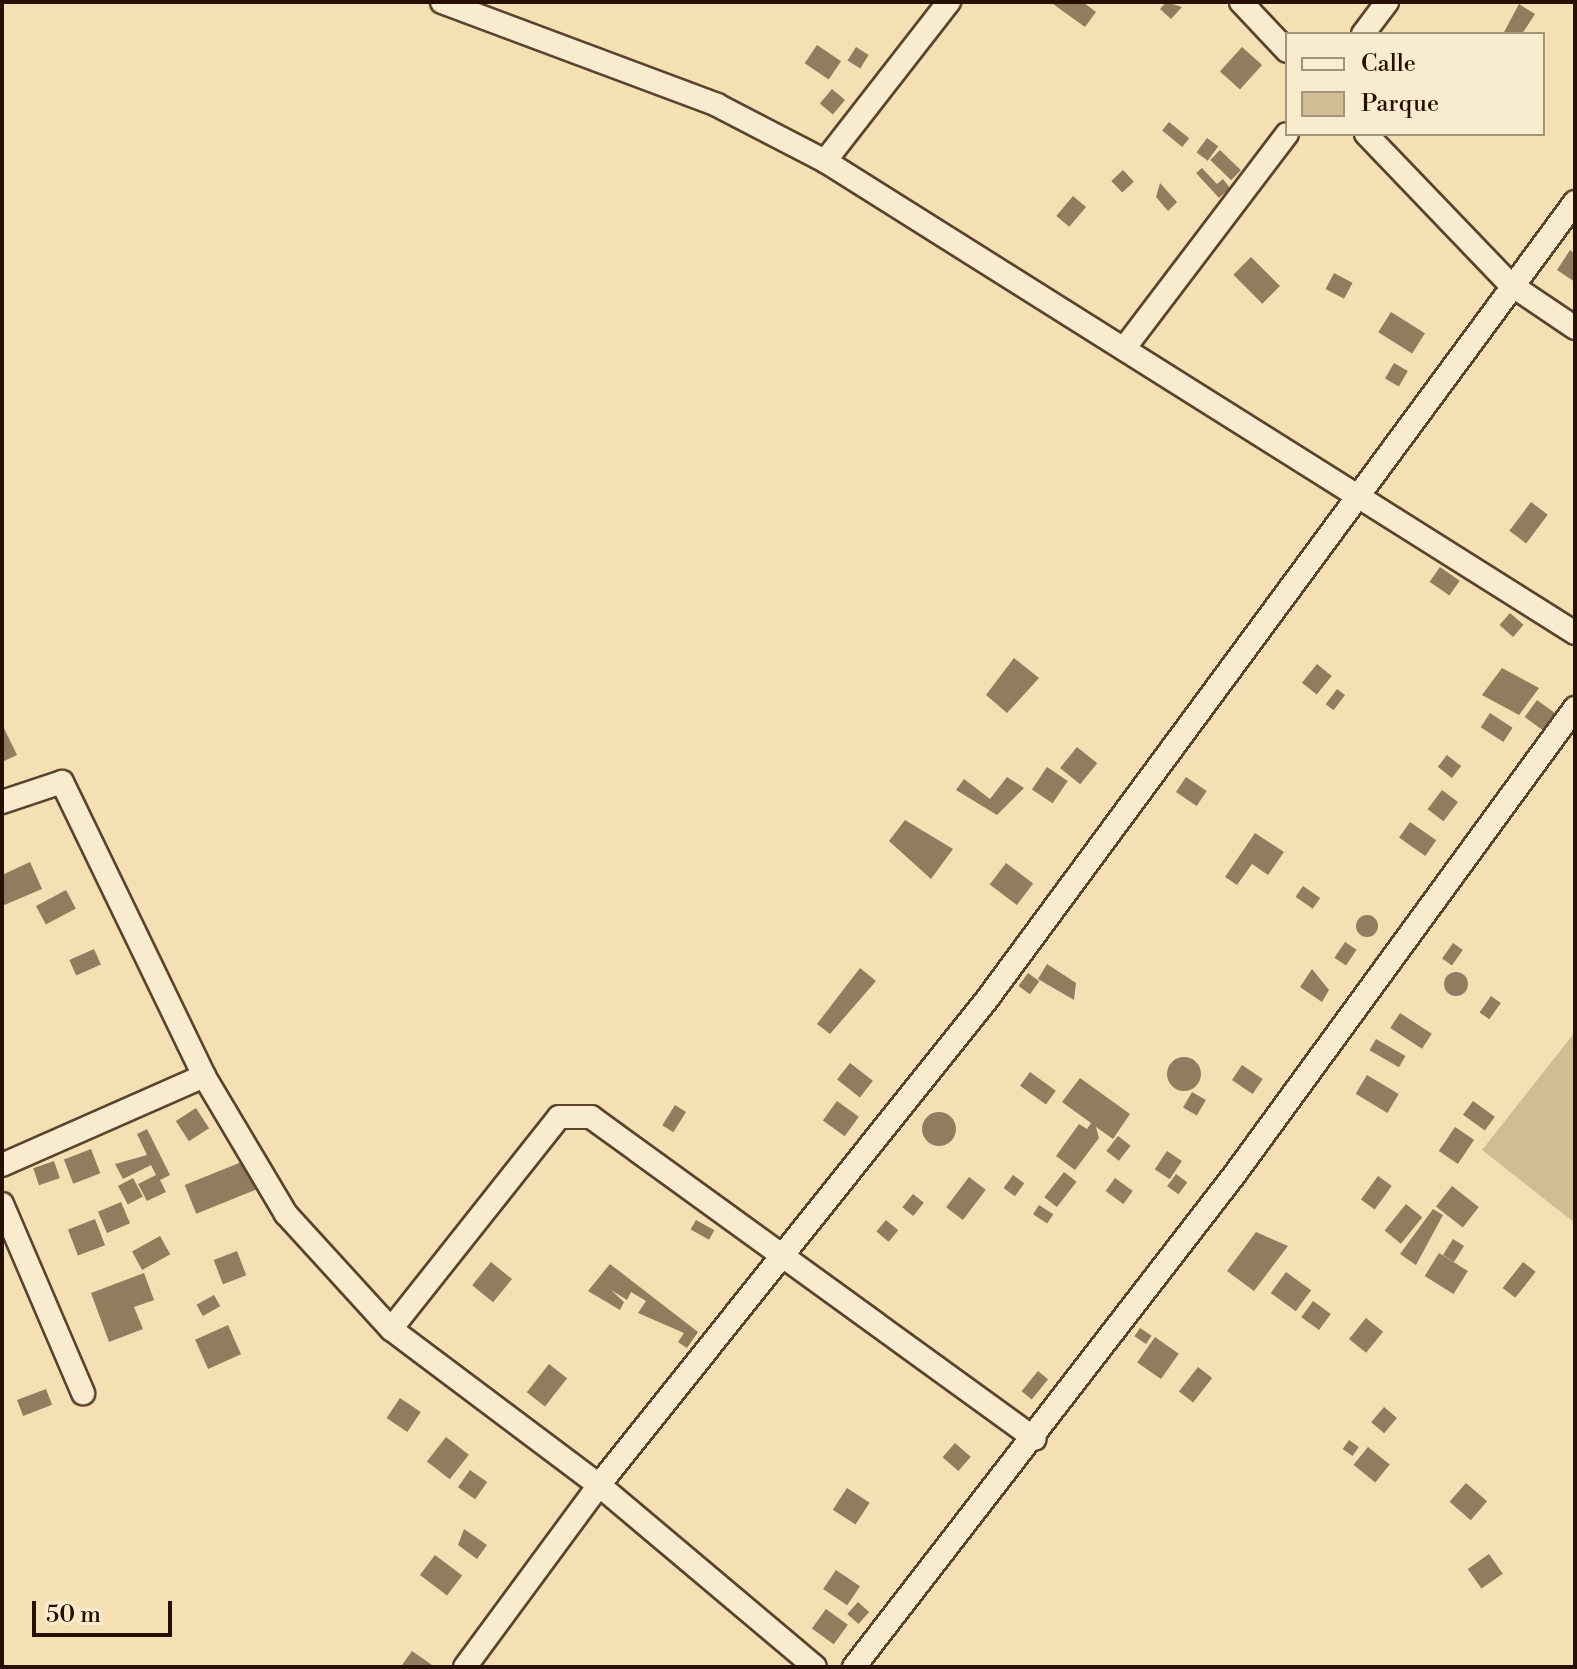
<!DOCTYPE html>
<style>
body{margin:0}
#map{position:relative;width:1577px;height:1669px;overflow:hidden;background:#f4e0b3;font-family:"Libre Bodoni",serif}
div>[style]{position:absolute}
.green>*{inset:0;background:#d1bd95}
.building>*{inset:0;background:#917c5d;transform-origin:0 0}
.round{border-radius:50%}
.roads{filter:drop-shadow(2px 0 #5a442d) drop-shadow(-2px 0 #5a442d) drop-shadow(0 2px #5a442d) drop-shadow(0 -2px #5a442d)}
.minor>*{height:22px;margin:-11px;padding:0 11px;transform-origin:11px;border-radius:11px;background:#f8ebce}
span{translate:-50% -50%;white-space:nowrap;text-align:center;line-height:1.15;-webkit-text-stroke:6px #f8ebce;paint-order:stroke}
.frame{position:absolute;inset:0;border:4px solid #261000;pointer-events:none}
.legend{position:absolute;left:1285px;top:32px;width:260px;height:104px;box-sizing:border-box;background:#f8ebce;border:2px solid #a4937c;margin:0;padding:10px 14px;list-style:none;font-size:24px;color:#261000}
.legend li{display:flex;align-items:center;gap:16px;height:40px}
.legend b{width:40px;border:2px solid #a4937c}
.scale{position:absolute;left:32px;top:1601px;width:140px;height:36px;box-sizing:border-box;border:4px solid #261000;border-top:0;padding-left:10px;font-size:24px;line-height:28px;white-space:nowrap;color:#261000;-webkit-text-stroke:6px #f8ebce;paint-order:stroke}
</style>
<div id="map">
<div class="green">
<i style="clip-path:polygon(1575px 1032px,1575px 1223px,1482px 1150px)"></i>
</div>
<div class="building">
<i style="clip-path:polygon(1083px 2px,1096px 12px,1085px 27px,1053px 4px)"></i>
<i style="clip-path:polygon(1166px 2px,1182px 7px,1171px 19px,1160px 9px)"></i>
<i style="clip-path:polygon(1519px 4px,1535px 14px,1522px 34px,1503px 34px)"></i>
<i style="left:817px;top:45px;width:29px;height:22px;rotate:34deg"></i>
<i style="left:856px;top:47px;width:15px;height:16px;rotate:32deg"></i>
<i style="left:1242px;top:47px;width:27px;height:33px;rotate:42deg"></i>
<i style="left:832px;top:89px;width:17px;height:19px;rotate:40deg"></i>
<i style="left:1169px;top:122px;width:26px;height:11px;rotate:39deg"></i>
<i style="left:1207px;top:138px;width:14px;height:18px;rotate:36deg"></i>
<i style="left:1220px;top:150px;width:29px;height:14px;rotate:44deg"></i>
<i style="clip-path:polygon(1202px 168px,1217px 184px,1223px 179px,1230px 188px,1219px 198px,1196px 173px)"></i>
<i style="left:1123px;top:170px;width:16px;height:16px;rotate:47deg"></i>
<i style="clip-path:polygon(1160px 183px,1177px 202px,1168px 211px,1156px 197px)"></i>
<i style="left:1073px;top:196px;width:17px;height:26px;rotate:40deg"></i>
<i style="clip-path:polygon(1570px 250px,1575px 254px,1575px 282px,1557px 270px)"></i>
<i style="left:1251px;top:257px;width:41px;height:25px;rotate:45deg"></i>
<i style="left:1334px;top:273px;width:21px;height:18px;rotate:28deg"></i>
<i style="left:1391px;top:312px;width:40px;height:24px;rotate:32deg"></i>
<i style="left:1394px;top:363px;width:16px;height:18px;rotate:30deg"></i>
<i style="left:1531px;top:502px;width:21px;height:36px;rotate:37deg"></i>
<i style="left:1440px;top:567px;width:24px;height:18px;rotate:35deg"></i>
<i style="left:1510px;top:613px;width:18px;height:16px;rotate:41deg"></i>
<i style="clip-path:polygon(1014px 658px,1039px 678px,1007px 713px,986px 695px)"></i>
<i style="left:1317px;top:664px;width:19px;height:24px;rotate:39deg"></i>
<i style="clip-path:polygon(1502px 668px,1539px 688px,1519px 715px,1482px 695px)"></i>
<i style="left:1337px;top:689px;width:10px;height:19px;rotate:37deg"></i>
<i style="left:1537px;top:700px;width:29px;height:21px;rotate:36deg"></i>
<i style="left:1490px;top:713px;width:27px;height:17px;rotate:33deg"></i>
<i style="clip-path:polygon(2px 724px,17px 755px,2px 762px)"></i>
<i style="left:1077px;top:747px;width:26px;height:27px;rotate:39deg"></i>
<i style="left:1447px;top:755px;width:18px;height:15px;rotate:38deg"></i>
<i style="left:1047px;top:767px;width:25px;height:27px;rotate:34deg"></i>
<i style="clip-path:polygon(1007px 777px,1024px 788px,997px 815px,956px 790px,964px 779px,990px 799px)"></i>
<i style="left:1186px;top:777px;width:25px;height:18px;rotate:34deg"></i>
<i style="left:1442px;top:790px;width:20px;height:24px;rotate:37deg"></i>
<i style="clip-path:polygon(905px 820px,953px 849px,931px 879px,889px 841px)"></i>
<i style="left:1410px;top:822px;width:32px;height:19px;rotate:35deg"></i>
<i style="clip-path:polygon(1255px 833px,1284px 852px,1268px 875px,1252px 864px,1237px 885px,1225px 877px)"></i>
<i style="clip-path:polygon(30px 862px,42px 889px,2px 906px,2px 875px)"></i>
<i style="left:1006px;top:863px;width:34px;height:27px;rotate:37deg"></i>
<i style="left:1303px;top:886px;width:21px;height:13px;rotate:35deg"></i>
<i style="left:66px;top:890px;width:21px;height:34px;rotate:62deg"></i>
<i class="round" style="left:1356px;top:915px;width:22px;height:22px"></i>
<i style="left:1345px;top:942px;width:14px;height:19px;rotate:34deg"></i>
<i style="left:1453px;top:943px;width:12px;height:19px;rotate:35deg"></i>
<i style="left:94px;top:949px;width:17px;height:27px;rotate:66deg"></i>
<i style="clip-path:polygon(1047px 964px,1076px 983px,1074px 1000px,1038px 979px)"></i>
<i style="clip-path:polygon(860px 968px,876px 981px,830px 1034px,817px 1024px)"></i>
<i style="clip-path:polygon(1312px 969px,1329px 990px,1322px 1002px,1300px 987px)"></i>
<i class="round" style="left:1444px;top:972px;width:24px;height:24px"></i>
<i style="left:1028px;top:973px;width:14px;height:16px;rotate:36deg"></i>
<i style="left:1491px;top:996px;width:12px;height:20px;rotate:35deg"></i>
<i style="left:1400px;top:1013px;width:38px;height:18px;rotate:33deg"></i>
<i style="left:1376px;top:1039px;width:34px;height:13px;rotate:30deg"></i>
<i class="round" style="left:1167px;top:1057px;width:34px;height:34px"></i>
<i style="left:850px;top:1063px;width:29px;height:21px;rotate:38deg"></i>
<i style="left:1242px;top:1065px;width:25px;height:18px;rotate:34deg"></i>
<i style="left:1030px;top:1072px;width:32px;height:17px;rotate:36deg"></i>
<i style="left:1367px;top:1075px;width:37px;height:22px;rotate:31deg"></i>
<i style="clip-path:polygon(1080px 1078px,1130px 1114px,1113px 1139px,1096px 1127px,1099px 1138px,1075px 1170px,1056px 1156px,1079px 1124px,1087px 1129px,1091px 1123px,1062px 1102px)"></i>
<i style="left:1192px;top:1092px;width:16px;height:18px;rotate:30deg"></i>
<i style="left:837px;top:1101px;width:27px;height:24px;rotate:36deg"></i>
<i style="left:1473px;top:1101px;width:27px;height:17px;rotate:36deg"></i>
<i style="left:675px;top:1105px;width:13px;height:24px;rotate:32deg"></i>
<i style="left:196px;top:1108px;width:24px;height:24px;rotate:57deg"></i>
<i class="round" style="left:922px;top:1112px;width:34px;height:34px"></i>
<i style="left:1455px;top:1127px;width:23px;height:29px;rotate:34deg"></i>
<i style="clip-path:polygon(147px 1129px,170px 1175px,160px 1180px,166px 1192px,147px 1201px,138px 1184px,156px 1175px,151px 1165px,123px 1179px,115px 1164px,147px 1155px,137px 1134px)"></i>
<i style="left:1118px;top:1136px;width:16px;height:19px;rotate:38deg"></i>
<i style="left:91px;top:1149px;width:26px;height:29px;rotate:69deg"></i>
<i style="left:1167px;top:1151px;width:18px;height:22px;rotate:34deg"></i>
<i style="left:54px;top:1161px;width:18px;height:22px;rotate:71deg"></i>
<i style="left:244px;top:1161px;width:31px;height:64px;rotate:68deg"></i>
<i style="left:1064px;top:1172px;width:16px;height:32px;rotate:38deg"></i>
<i style="left:1176px;top:1174px;width:14px;height:15px;rotate:36deg"></i>
<i style="left:1013px;top:1175px;width:14px;height:16px;rotate:36deg"></i>
<i style="left:1378px;top:1176px;width:17px;height:29px;rotate:36deg"></i>
<i style="left:969px;top:1177px;width:21px;height:38px;rotate:37deg"></i>
<i style="left:133px;top:1178px;width:21px;height:17px;rotate:62deg"></i>
<i style="left:1115px;top:1178px;width:22px;height:16px;rotate:36deg"></i>
<i style="left:1452px;top:1186px;width:34px;height:26px;rotate:38deg"></i>
<i style="left:913px;top:1194px;width:14px;height:17px;rotate:39deg"></i>
<i style="left:121px;top:1202px;width:23px;height:25px;rotate:67deg"></i>
<i style="left:1406px;top:1204px;width:21px;height:34px;rotate:39deg"></i>
<i style="left:1039px;top:1205px;width:17px;height:11px;rotate:33deg"></i>
<i style="clip-path:polygon(1433px 1209px,1443px 1215px,1416px 1265px,1400px 1254px)"></i>
<i style="left:95px;top:1219px;width:28px;height:29px;rotate:69deg"></i>
<i style="left:696px;top:1220px;width:21px;height:11px;rotate:29deg"></i>
<i style="left:886px;top:1220px;width:16px;height:15px;rotate:40deg"></i>
<i style="clip-path:polygon(1256px 1232px,1288px 1246px,1254px 1291px,1227px 1271px)"></i>
<i style="left:160px;top:1236px;width:21px;height:32px;rotate:61deg"></i>
<i style="left:1453px;top:1239px;width:13px;height:19px;rotate:32deg"></i>
<i style="left:237px;top:1251px;width:26px;height:25px;rotate:69deg"></i>
<i style="left:1439px;top:1253px;width:34px;height:27px;rotate:32deg"></i>
<i style="left:491px;top:1262px;width:27px;height:30px;rotate:39deg"></i>
<i style="left:1523px;top:1262px;width:16px;height:33px;rotate:38deg"></i>
<i style="clip-path:polygon(610px 1264px,698px 1332px,687px 1348px,678px 1342px,684px 1333px,638px 1313px,646px 1301px,631px 1292px,627px 1300px,611px 1290px,624px 1302px,620px 1310px,588px 1291px)"></i>
<i style="left:1286px;top:1272px;width:31px;height:26px;rotate:36deg"></i>
<i style="clip-path:polygon(144px 1273px,154px 1300px,134px 1307px,143px 1329px,109px 1342px,91px 1293px)"></i>
<i style="left:214px;top:1295px;width:13px;height:20px;rotate:61deg"></i>
<i style="left:1313px;top:1301px;width:22px;height:20px;rotate:36deg"></i>
<i style="left:1366px;top:1318px;width:22px;height:27px;rotate:39deg"></i>
<i style="left:228px;top:1325px;width:32px;height:36px;rotate:66deg"></i>
<i style="left:1140px;top:1328px;width:14px;height:10px;rotate:34deg"></i>
<i style="left:1155px;top:1337px;width:29px;height:31px;rotate:35deg"></i>
<i style="left:549px;top:1364px;width:23px;height:36px;rotate:38deg"></i>
<i style="left:1198px;top:1367px;width:18px;height:31px;rotate:38deg"></i>
<i style="left:1038px;top:1371px;width:13px;height:26px;rotate:39deg"></i>
<i style="left:46px;top:1389px;width:17px;height:31px;rotate:69deg"></i>
<i style="left:400px;top:1398px;width:25px;height:24px;rotate:34deg"></i>
<i style="left:1384px;top:1407px;width:17px;height:20px;rotate:40deg"></i>
<i style="left:446px;top:1437px;width:29px;height:31px;rotate:38deg"></i>
<i style="left:1349px;top:1440px;width:12px;height:11px;rotate:35deg"></i>
<i style="left:955px;top:1443px;width:21px;height:19px;rotate:41deg"></i>
<i style="left:1368px;top:1447px;width:28px;height:23px;rotate:39deg"></i>
<i style="left:470px;top:1470px;width:21px;height:21px;rotate:35deg"></i>
<i style="left:1466px;top:1483px;width:28px;height:25px;rotate:41deg"></i>
<i style="left:847px;top:1488px;width:27px;height:26px;rotate:33deg"></i>
<i style="clip-path:polygon(464px 1529px,487px 1545px,477px 1559px,458px 1545px)"></i>
<i style="left:1489px;top:1554px;width:24px;height:26px;rotate:55deg"></i>
<i style="left:435px;top:1555px;width:34px;height:25px;rotate:37deg"></i>
<i style="left:836px;top:1570px;width:29px;height:23px;rotate:34deg"></i>
<i style="left:858px;top:1602px;width:15px;height:16px;rotate:42deg"></i>
<i style="left:826px;top:1609px;width:27px;height:24px;rotate:36deg"></i>
<i style="clip-path:polygon(412px 1651px,432px 1665px,430px 1667px,402px 1665px)"></i>
</div>
<div class="roads">
<div class="minor">
<i style="left:442px;top:2px;width:294px;rotate:20.5deg"></i>
<i style="left:717px;top:105px;width:122px;rotate:27.4deg"></i>
<i style="left:825px;top:161px;width:886px;rotate:32.18deg"></i>
<i style="left:1241px;top:2px;width:67px;rotate:46.8deg"></i>
<i style="left:1363px;top:34px;width:40px;rotate:-53deg"></i>
<i style="left:1366px;top:134px;width:208px;rotate:46.2deg"></i>
<i style="left:1510px;top:284px;width:78px;rotate:34.1deg"></i>
<i style="left:825px;top:161px;width:202px;rotate:-52.1deg"></i>
<i style="left:1126px;top:346px;width:266px;rotate:-52.8deg"></i>
<i style="left:2px;top:802px;width:63px;rotate:-18.4deg"></i>
<i style="left:62px;top:782px;width:326px;rotate:64.2deg"></i>
<i style="left:204px;top:1076px;width:161px;rotate:59.3deg"></i>
<i style="left:286px;top:1214px;width:156px;rotate:47.6deg"></i>
<i style="left:391px;top:1329px;width:260px;rotate:36.9deg"></i>
<i style="left:599px;top:1485px;width:282px;rotate:40.1deg"></i>
<i style="left:2px;top:1165px;width:221px;rotate:-23.8deg"></i>
<i style="left:2px;top:1204px;width:206px;rotate:66.8deg"></i>
<i style="left:391px;top:1329px;width:270px;rotate:-51.6deg"></i>
<i style="left:559px;top:1117px;width:32px"></i>
<i style="left:591px;top:1117px;width:548px;rotate:35.95deg"></i>
<i style="left:465px;top:1667px;width:226px;rotate:-53.6deg"></i>
<i style="left:599px;top:1485px;width:623px;rotate:-51.38deg"></i>
<i style="left:988px;top:998px;width:989px;rotate:-53.59deg"></i>
<i style="left:854px;top:1667px;width:623px;rotate:-52.3deg"></i>
<i style="left:1235px;top:1174px;width:577px;rotate:-53.88deg"></i>
</div>
</div>
<div class="frame"></div>
<ul class="legend">
<li><b style="height:10px;background:#f8ebce"></b>Calle</li>
<li><b style="height:22px;background:#d1bd95"></b>Parque</li>
</ul>
<div class="scale">50 m</div>
</div>
